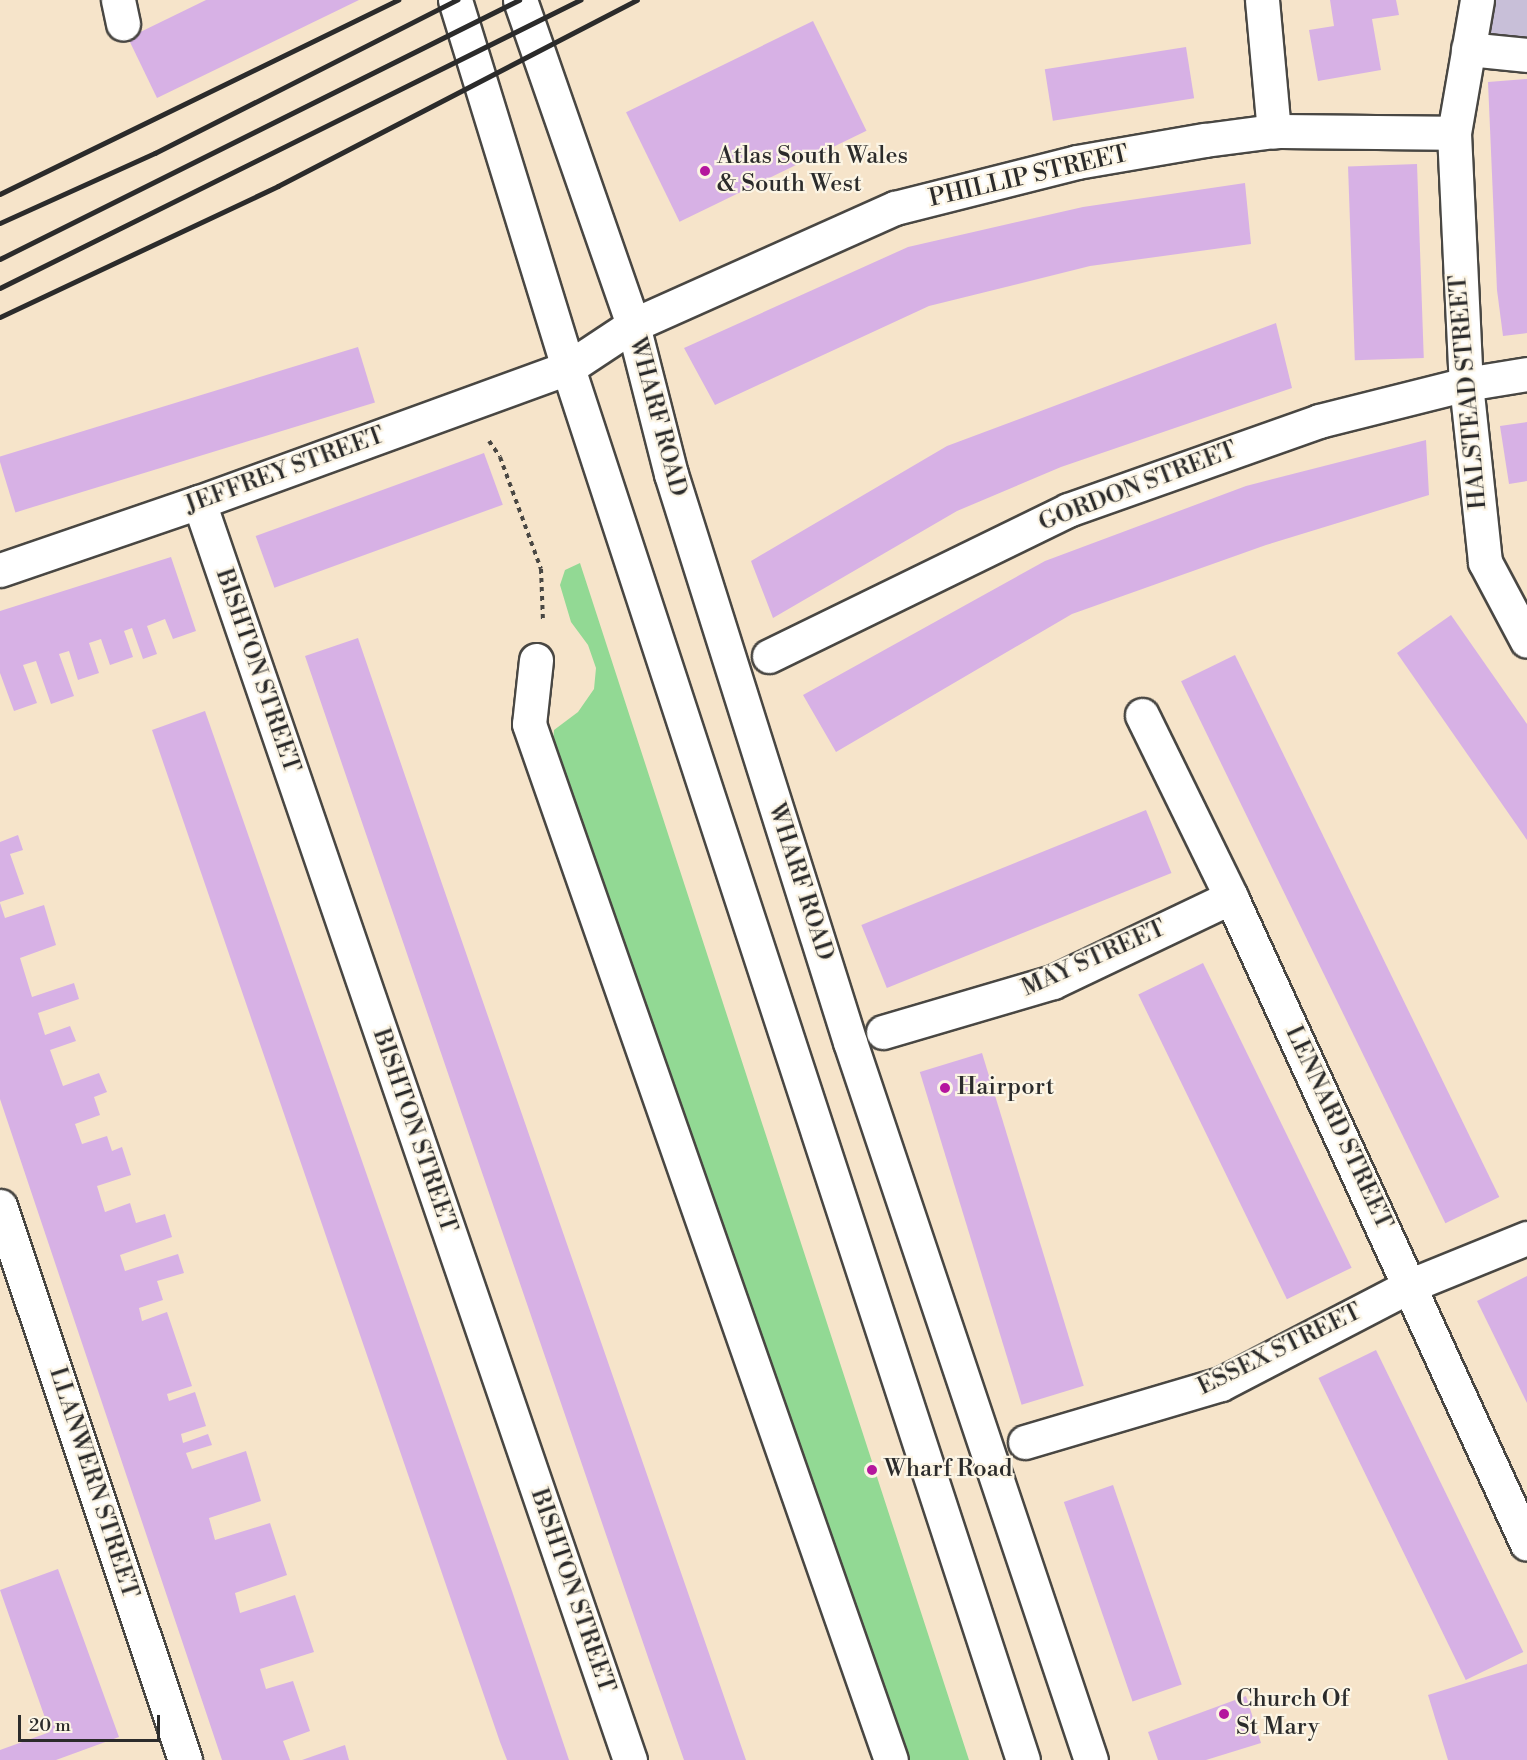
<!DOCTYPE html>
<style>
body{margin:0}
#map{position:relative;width:1527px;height:1760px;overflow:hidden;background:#f6e4ca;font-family:"Libre Bodoni",serif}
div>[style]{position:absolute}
.industrial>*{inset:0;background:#c8bfd8}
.green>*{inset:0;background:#92d994}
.building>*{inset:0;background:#d7b1e5;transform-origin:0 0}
.path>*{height:4px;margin-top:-2px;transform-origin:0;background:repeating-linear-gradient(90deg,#494743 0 4.5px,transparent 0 9px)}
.roads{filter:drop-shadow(2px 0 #494743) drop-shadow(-2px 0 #494743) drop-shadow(0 2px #494743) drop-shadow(0 -2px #494743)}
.minor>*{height:33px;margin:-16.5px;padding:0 16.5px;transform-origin:16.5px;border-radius:16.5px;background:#fff}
.major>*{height:33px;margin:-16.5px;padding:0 16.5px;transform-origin:16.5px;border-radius:16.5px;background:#fff}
.rail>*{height:4.5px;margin:-2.25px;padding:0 2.25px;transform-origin:2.25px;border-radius:2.25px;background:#2b2b2b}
.dots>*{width:16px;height:16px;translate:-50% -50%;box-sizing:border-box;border:3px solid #fcf5e5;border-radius:50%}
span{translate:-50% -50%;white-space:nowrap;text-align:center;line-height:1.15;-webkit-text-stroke:4.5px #fcf5e5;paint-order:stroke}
.poi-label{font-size:24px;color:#2b2b2b}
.left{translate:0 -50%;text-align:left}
.street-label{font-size:24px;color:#2b2b2b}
.scale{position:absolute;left:18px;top:1715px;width:142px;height:27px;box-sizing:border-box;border:3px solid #2b2b2b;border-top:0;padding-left:8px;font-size:18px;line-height:21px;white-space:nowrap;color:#2b2b2b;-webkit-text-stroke:4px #fcf5e5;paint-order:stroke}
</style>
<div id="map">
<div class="industrial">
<i style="clip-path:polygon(1477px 0,1527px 0,1527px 55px,1468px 49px)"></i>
</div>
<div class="green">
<i style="clip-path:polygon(580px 563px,969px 1760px,909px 1760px,552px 753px,554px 730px,578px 712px,594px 689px,596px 668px,588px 645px,571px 622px,560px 585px,565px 570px)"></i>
</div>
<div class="building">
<i style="clip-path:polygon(206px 0,359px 0,157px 98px,128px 38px)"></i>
<i style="clip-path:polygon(1330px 0,1396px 0,1399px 15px,1372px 19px,1381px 70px,1318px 81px,1309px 30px,1334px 26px)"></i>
<i style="left:813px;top:21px;width:122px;height:208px;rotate:64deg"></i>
<i style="left:1186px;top:47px;width:52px;height:143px;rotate:81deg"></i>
<i style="clip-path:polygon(1527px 79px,1527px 333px,1503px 336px,1497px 290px,1488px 82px)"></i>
<i style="left:1417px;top:164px;width:194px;height:69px;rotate:88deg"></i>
<i style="clip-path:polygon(1245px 183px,1251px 244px,1090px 266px,929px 306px,715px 405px,684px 348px,908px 247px,1083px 207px)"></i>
<i style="clip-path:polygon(1276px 323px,1292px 388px,1061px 467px,957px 511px,773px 618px,751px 561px,947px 446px)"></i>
<i style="left:358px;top:347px;width:58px;height:376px;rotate:73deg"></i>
<i style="clip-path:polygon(1527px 422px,1527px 481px,1509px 484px,1500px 426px)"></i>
<i style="clip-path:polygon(1426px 440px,1429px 495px,1266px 545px,1072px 614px,836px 752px,803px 695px,1045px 561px,1246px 486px)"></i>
<i style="left:484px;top:453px;width:55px;height:243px;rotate:70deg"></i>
<i style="clip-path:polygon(171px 557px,196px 631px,173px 639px,165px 619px,147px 626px,157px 654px,143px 659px,132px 628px,124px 631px,133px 657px,110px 665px,101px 639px,89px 643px,99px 673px,78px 680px,69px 651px,59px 654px,74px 696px,51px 704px,36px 661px,23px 665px,37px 703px,14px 711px,0 673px,0 611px)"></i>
<i style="clip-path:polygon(1451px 615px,1527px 724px,1527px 840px,1397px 653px)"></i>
<i style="clip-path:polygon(358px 638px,440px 878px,746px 1760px,684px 1760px,650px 1663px,305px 656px)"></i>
<i style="left:1235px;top:655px;width:603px;height:60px;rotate:64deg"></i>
<i style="clip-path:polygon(205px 711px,511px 1588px,569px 1760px,507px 1760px,500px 1742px,152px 730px)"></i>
<i style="left:1146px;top:810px;width:68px;height:307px;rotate:68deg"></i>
<i style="clip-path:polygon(18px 835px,23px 850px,10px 854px,24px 894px,0 902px,0 842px)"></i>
<i style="clip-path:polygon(0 903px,5px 918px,44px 905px,56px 945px,20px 958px,32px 997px,74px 983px,79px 999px,38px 1013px,45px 1035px,70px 1026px,76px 1041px,50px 1050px,63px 1086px,99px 1073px,107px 1092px,94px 1097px,100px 1115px,75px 1124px,82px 1144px,107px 1136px,112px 1151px,122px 1147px,131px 1175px,97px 1186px,105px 1212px,130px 1203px,136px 1223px,165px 1214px,172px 1237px,120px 1255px,125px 1271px,178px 1254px,184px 1273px,157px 1281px,163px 1300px,139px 1308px,142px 1321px,167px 1312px,192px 1386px,167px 1394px,169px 1401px,195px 1392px,206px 1426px,181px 1434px,183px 1443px,208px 1434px,212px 1445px,186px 1453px,192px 1469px,246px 1451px,261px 1501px,209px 1518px,215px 1540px,270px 1523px,287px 1575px,235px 1593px,240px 1613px,295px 1595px,314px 1652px,260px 1669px,266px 1689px,293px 1681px,310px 1731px,283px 1741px,290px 1760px,222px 1760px,0 1099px)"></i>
<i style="left:1203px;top:963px;width:339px;height:72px;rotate:64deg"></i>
<i style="left:982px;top:1053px;width:348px;height:65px;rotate:73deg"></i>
<i style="clip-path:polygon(1527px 1276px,1527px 1403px,1477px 1301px)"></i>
<i style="left:1376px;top:1350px;width:336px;height:64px;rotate:64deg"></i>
<i style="left:1113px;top:1485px;width:211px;height:52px;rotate:71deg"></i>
<i style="clip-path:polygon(58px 1569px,119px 1737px,56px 1760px,0 1760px,0 1750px,50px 1732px,0 1590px)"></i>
<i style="clip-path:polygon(1527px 1664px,1527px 1760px,1448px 1760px,1428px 1695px)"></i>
<i style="clip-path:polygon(1246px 1696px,1261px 1743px,1206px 1760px,1158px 1760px,1148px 1732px)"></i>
<i style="clip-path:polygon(345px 1745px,349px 1760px,302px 1760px)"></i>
</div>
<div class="path">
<i style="left:489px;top:441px;width:19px;rotate:55deg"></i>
<i style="left:500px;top:457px;width:119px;rotate:69.9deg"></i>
<i style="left:541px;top:569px;width:52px;rotate:87.8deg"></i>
</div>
<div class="roads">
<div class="minor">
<i style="left:118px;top:0;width:24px;rotate:78deg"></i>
<i style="left:1262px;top:0;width:132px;rotate:84.8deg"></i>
<i style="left:1477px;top:0;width:135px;rotate:99.8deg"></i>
<i style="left:1454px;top:133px;width:251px;rotate:87.3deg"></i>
<i style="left:1466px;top:384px;width:179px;rotate:83.9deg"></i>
<i style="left:1485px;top:562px;width:89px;rotate:62deg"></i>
<i style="left:1468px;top:49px;width:59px;rotate:5.8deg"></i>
<i style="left:199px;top:502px;width:1330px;rotate:71.09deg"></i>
<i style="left:0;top:570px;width:210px;rotate:-18.9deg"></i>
<i style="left:199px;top:502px;width:393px;rotate:-20deg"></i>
<i style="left:568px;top:368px;width:78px;rotate:-33.5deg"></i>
<i style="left:633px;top:325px;width:287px;rotate:-24.1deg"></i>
<i style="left:895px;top:208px;width:188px;rotate:-14.2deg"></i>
<i style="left:1077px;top:162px;width:130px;rotate:-9.8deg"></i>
<i style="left:1205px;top:140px;width:70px;rotate:-7.4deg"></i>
<i style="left:1274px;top:131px;width:180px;rotate:0.6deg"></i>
<i style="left:769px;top:656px;width:333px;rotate:-26deg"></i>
<i style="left:1068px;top:510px;width:266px;rotate:-19.5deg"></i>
<i style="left:1319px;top:421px;width:152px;rotate:-14.1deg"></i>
<i style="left:1466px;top:384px;width:62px;rotate:-9.3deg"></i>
<i style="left:536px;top:660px;width:64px;rotate:96.2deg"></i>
<i style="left:529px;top:724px;width:1097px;rotate:70.74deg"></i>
<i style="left:1142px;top:715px;width:203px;rotate:63.9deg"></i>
<i style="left:1231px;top:897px;width:711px;rotate:65.42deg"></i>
<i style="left:883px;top:1032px;width:177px;rotate:-16.4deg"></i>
<i style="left:1053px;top:982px;width:197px;rotate:-25.5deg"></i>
<i style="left:0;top:1206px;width:584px;rotate:71.53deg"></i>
<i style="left:1025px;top:1442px;width:204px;rotate:-16.5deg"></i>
<i style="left:1221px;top:1384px;width:214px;rotate:-27.5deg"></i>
<i style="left:1411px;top:1285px;width:125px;rotate:-22.1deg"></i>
</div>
<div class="major">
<i style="left:455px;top:0;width:385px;rotate:72.9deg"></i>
<i style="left:568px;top:368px;width:1464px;rotate:71.9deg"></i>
<i style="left:520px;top:0;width:344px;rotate:70.8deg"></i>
<i style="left:633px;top:325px;width:154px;rotate:75.7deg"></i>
<i style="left:671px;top:474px;width:596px;rotate:72.51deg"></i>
<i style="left:850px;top:1042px;width:757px;rotate:71.45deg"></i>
</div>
</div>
<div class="rail">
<i style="left:0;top:194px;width:443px;rotate:-26deg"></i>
<i style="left:0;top:223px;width:170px;rotate:-24.3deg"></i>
<i style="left:155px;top:153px;width:339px;rotate:-26.9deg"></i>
<i style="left:0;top:259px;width:580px;rotate:-26.52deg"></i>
<i style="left:0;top:288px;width:648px;rotate:-26.41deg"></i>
<i style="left:0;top:317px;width:307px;rotate:-25.2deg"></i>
<i style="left:278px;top:186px;width:404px;rotate:-27.4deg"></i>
</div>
<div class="dots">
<i style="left:705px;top:171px;background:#b5179e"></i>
<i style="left:945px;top:1088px;background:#b5179e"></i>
<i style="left:872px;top:1470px;background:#b5179e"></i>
<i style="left:1224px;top:1714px;background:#b5179e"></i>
</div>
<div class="poi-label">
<span class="left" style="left:717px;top:171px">Atlas South Wales<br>&amp; South West</span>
<span class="left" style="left:957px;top:1088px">Hairport</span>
<span class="left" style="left:884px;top:1470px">Wharf Road</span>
<span class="left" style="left:1236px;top:1714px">Church Of<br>St Mary</span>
</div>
<div class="street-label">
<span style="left:1029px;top:177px;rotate:-13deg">PHILLIP STREET</span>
<span style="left:1469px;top:392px;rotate:-95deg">HALSTEAD STREET</span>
<span style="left:657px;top:417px;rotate:75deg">WHARF ROAD</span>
<span style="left:285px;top:471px;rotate:-20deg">JEFFREY STREET</span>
<span style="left:1138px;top:487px;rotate:-21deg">GORDON STREET</span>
<span style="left:257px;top:671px;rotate:71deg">BISHTON STREET</span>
<span style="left:800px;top:882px;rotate:72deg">WHARF ROAD</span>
<span style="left:1094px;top:959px;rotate:-24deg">MAY STREET</span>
<span style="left:1338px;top:1128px;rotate:65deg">LENNARD STREET</span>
<span style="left:414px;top:1131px;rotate:71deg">BISHTON STREET</span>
<span style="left:1280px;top:1350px;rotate:-26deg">ESSEX STREET</span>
<span style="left:93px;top:1483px;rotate:72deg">LLANWERN STREET</span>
<span style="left:572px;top:1591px;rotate:71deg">BISHTON STREET</span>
</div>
<div class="scale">20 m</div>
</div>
